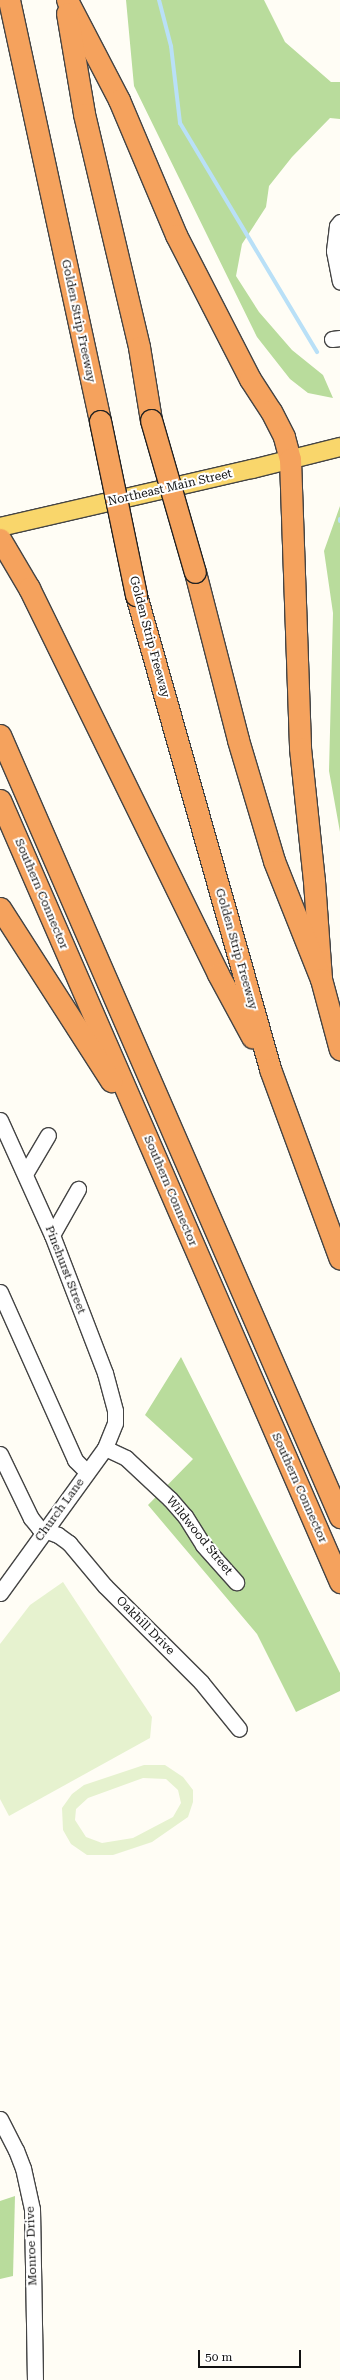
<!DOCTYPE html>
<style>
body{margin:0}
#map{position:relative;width:340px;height:2380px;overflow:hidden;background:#fffdf5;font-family:"Roboto Serif",serif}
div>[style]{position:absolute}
.forest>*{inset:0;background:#b9dc9c}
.pitch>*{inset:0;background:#e6f2cf}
.stream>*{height:4px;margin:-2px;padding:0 2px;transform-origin:2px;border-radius:2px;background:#b9e0f7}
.roads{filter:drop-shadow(1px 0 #444) drop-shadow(-1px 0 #444) drop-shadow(0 1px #444) drop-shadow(0 -1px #444)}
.minor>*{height:15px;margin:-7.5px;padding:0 7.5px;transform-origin:7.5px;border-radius:7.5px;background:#fff}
.major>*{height:18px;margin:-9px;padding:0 9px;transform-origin:9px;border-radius:9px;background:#f9d66b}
.highway>*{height:21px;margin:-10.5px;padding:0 10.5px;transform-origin:10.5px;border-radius:10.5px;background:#f5a25d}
.bridges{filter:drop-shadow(1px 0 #222) drop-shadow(-1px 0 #222) drop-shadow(0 1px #222) drop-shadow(0 -1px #222)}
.highway-bridge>*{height:21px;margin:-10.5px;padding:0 10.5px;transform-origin:10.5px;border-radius:10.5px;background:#f5a25d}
span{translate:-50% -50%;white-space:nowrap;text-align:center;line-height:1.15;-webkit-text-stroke:4px #fff;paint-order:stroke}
.street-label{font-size:12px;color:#111}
.scale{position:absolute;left:198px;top:2350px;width:103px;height:18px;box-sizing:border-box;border:2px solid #111;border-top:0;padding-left:5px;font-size:12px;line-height:14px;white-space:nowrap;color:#111;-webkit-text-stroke:3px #fff;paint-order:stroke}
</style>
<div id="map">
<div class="forest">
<i style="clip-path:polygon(126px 0,264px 0,285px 42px,331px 82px,340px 82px,340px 119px,330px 118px,292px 157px,269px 186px,266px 207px,242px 244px,236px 276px,259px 312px,292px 350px,323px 375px,333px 398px,308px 393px,290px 379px,257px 337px,134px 86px)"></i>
<i style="clip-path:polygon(340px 506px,340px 832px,329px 771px,333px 613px,324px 551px)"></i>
<i style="clip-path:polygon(181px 1357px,340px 1673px,340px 1691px,296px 1712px,257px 1634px,148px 1505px,193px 1459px,145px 1415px)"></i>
<i style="clip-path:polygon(15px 2196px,13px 2276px,0 2279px,0 2201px)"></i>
</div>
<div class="pitch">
<i style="clip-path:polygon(63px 1582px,152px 1717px,150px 1738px,9px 1816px,0 1799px,0 1644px,30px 1605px)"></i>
<i style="clip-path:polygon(evenodd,144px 1765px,165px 1765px,183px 1777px,193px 1790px,193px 1802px,188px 1817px,152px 1842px,113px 1855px,87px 1855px,71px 1844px,63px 1830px,62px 1808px,72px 1794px,84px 1785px,144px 1765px,143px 1778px,166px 1779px,178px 1790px,181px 1803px,173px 1817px,133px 1838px,102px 1843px,86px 1837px,75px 1820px,76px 1809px,88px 1798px,143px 1778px)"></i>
</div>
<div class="stream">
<i style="left:159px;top:0;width:48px;rotate:75.4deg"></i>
<i style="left:171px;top:46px;width:78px;rotate:83.3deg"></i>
<i style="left:180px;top:123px;width:267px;rotate:59.1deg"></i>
<i style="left:340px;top:519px;width:2px;rotate:90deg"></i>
</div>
<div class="roads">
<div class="minor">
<i style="left:340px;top:222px;width:5px;rotate:127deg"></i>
<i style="left:337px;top:226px;width:25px;rotate:97deg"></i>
<i style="left:334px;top:251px;width:31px;rotate:79deg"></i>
<i style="left:332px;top:339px;width:8px;rotate:-7deg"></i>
<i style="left:0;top:1120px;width:126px;rotate:65.7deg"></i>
<i style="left:52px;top:1235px;width:148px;rotate:69deg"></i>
<i style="left:105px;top:1373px;width:39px;rotate:75deg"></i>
<i style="left:115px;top:1411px;width:12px;rotate:90deg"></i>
<i style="left:115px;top:1423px;width:27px;rotate:112deg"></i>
<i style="left:105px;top:1448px;width:179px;rotate:125.9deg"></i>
<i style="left:25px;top:1174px;width:45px;rotate:-59.5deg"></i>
<i style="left:52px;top:1235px;width:53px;rotate:-60.5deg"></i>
<i style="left:0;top:1292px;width:184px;rotate:65.9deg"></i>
<i style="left:75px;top:1460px;width:17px;rotate:45deg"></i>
<i style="left:105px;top:1448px;width:23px;rotate:25deg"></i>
<i style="left:126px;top:1458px;width:60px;rotate:43deg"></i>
<i style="left:170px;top:1499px;width:23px;rotate:49deg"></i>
<i style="left:185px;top:1516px;width:34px;rotate:58deg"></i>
<i style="left:203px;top:1545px;width:50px;rotate:48.3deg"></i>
<i style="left:0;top:1454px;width:71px;rotate:64.2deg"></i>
<i style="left:31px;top:1518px;width:13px;rotate:51deg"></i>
<i style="left:39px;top:1528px;width:20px;rotate:20deg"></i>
<i style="left:58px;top:1535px;width:14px;rotate:36deg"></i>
<i style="left:69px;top:1543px;width:56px;rotate:50.1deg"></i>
<i style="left:105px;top:1586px;width:136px;rotate:45deg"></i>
<i style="left:201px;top:1682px;width:60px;rotate:51deg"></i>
<i style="left:0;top:2119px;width:35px;rotate:63deg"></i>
<i style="left:16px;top:2150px;width:19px;rotate:69deg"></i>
<i style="left:23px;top:2168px;width:42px;rotate:77.6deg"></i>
<i style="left:32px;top:2209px;width:171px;rotate:89deg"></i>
</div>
<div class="major">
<i style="left:0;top:527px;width:259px;rotate:-13deg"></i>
<i style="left:252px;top:469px;width:91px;rotate:-14deg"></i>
</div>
<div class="highway">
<i style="left:9px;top:0;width:431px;rotate:77.8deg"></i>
<i style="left:67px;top:0;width:113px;rotate:62.5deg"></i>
<i style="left:119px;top:100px;width:147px;rotate:67.1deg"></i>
<i style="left:176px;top:235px;width:162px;rotate:62.8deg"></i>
<i style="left:250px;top:379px;width:38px;rotate:57deg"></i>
<i style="left:271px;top:411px;width:29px;rotate:63deg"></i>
<i style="left:284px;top:437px;width:23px;rotate:75deg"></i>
<i style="left:290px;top:459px;width:289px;rotate:88deg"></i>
<i style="left:300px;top:748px;width:134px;rotate:84deg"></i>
<i style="left:314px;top:881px;width:98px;rotate:85.9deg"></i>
<i style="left:67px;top:13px;width:102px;rotate:80.4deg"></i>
<i style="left:84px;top:114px;width:239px;rotate:76.7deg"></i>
<i style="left:139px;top:347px;width:74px;rotate:80.7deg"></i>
<i style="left:0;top:539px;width:57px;rotate:59.4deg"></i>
<i style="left:29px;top:588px;width:430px;rotate:63.9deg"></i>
<i style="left:218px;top:974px;width:72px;rotate:61.6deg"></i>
<i style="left:195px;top:572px;width:173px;rotate:75.6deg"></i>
<i style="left:238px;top:740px;width:126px;rotate:73.4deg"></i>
<i style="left:274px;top:861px;width:127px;rotate:68.3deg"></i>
<i style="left:321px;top:979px;width:73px;rotate:75deg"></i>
<i style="left:136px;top:595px;width:493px;rotate:74.2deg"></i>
<i style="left:270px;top:1069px;width:202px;rotate:69.8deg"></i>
<i style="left:0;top:735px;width:853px;rotate:66.5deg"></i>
<i style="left:0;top:800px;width:853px;rotate:66.5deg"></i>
<i style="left:0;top:908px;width:206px;rotate:57.3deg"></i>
</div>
</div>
<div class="bridges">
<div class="highway-bridge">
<i style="left:151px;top:420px;width:158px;rotate:73.9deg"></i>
<i style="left:100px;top:421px;width:178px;rotate:78.3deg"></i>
</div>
</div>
<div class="street-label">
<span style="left:78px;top:321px;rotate:78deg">Golden Strip Freeway</span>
<span style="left:170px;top:488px;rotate:-13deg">Northeast Main Street</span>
<span style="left:149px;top:637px;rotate:75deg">Golden Strip Freeway</span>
<span style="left:41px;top:894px;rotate:67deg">Southern Connector</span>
<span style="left:236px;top:949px;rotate:74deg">Golden Strip Freeway</span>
<span style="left:170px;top:1191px;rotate:67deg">Southern Connector</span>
<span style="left:65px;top:1270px;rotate:69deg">Pinehurst Street</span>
<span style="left:299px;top:1488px;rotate:66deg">Southern Connector</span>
<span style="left:60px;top:1510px;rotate:-54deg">Church Lane</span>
<span style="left:199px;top:1536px;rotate:51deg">Wildwood Street</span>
<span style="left:145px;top:1626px;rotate:45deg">Oakhill Drive</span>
<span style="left:32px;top:2246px;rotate:-92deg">Monroe Drive</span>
</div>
<div class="scale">50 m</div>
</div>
